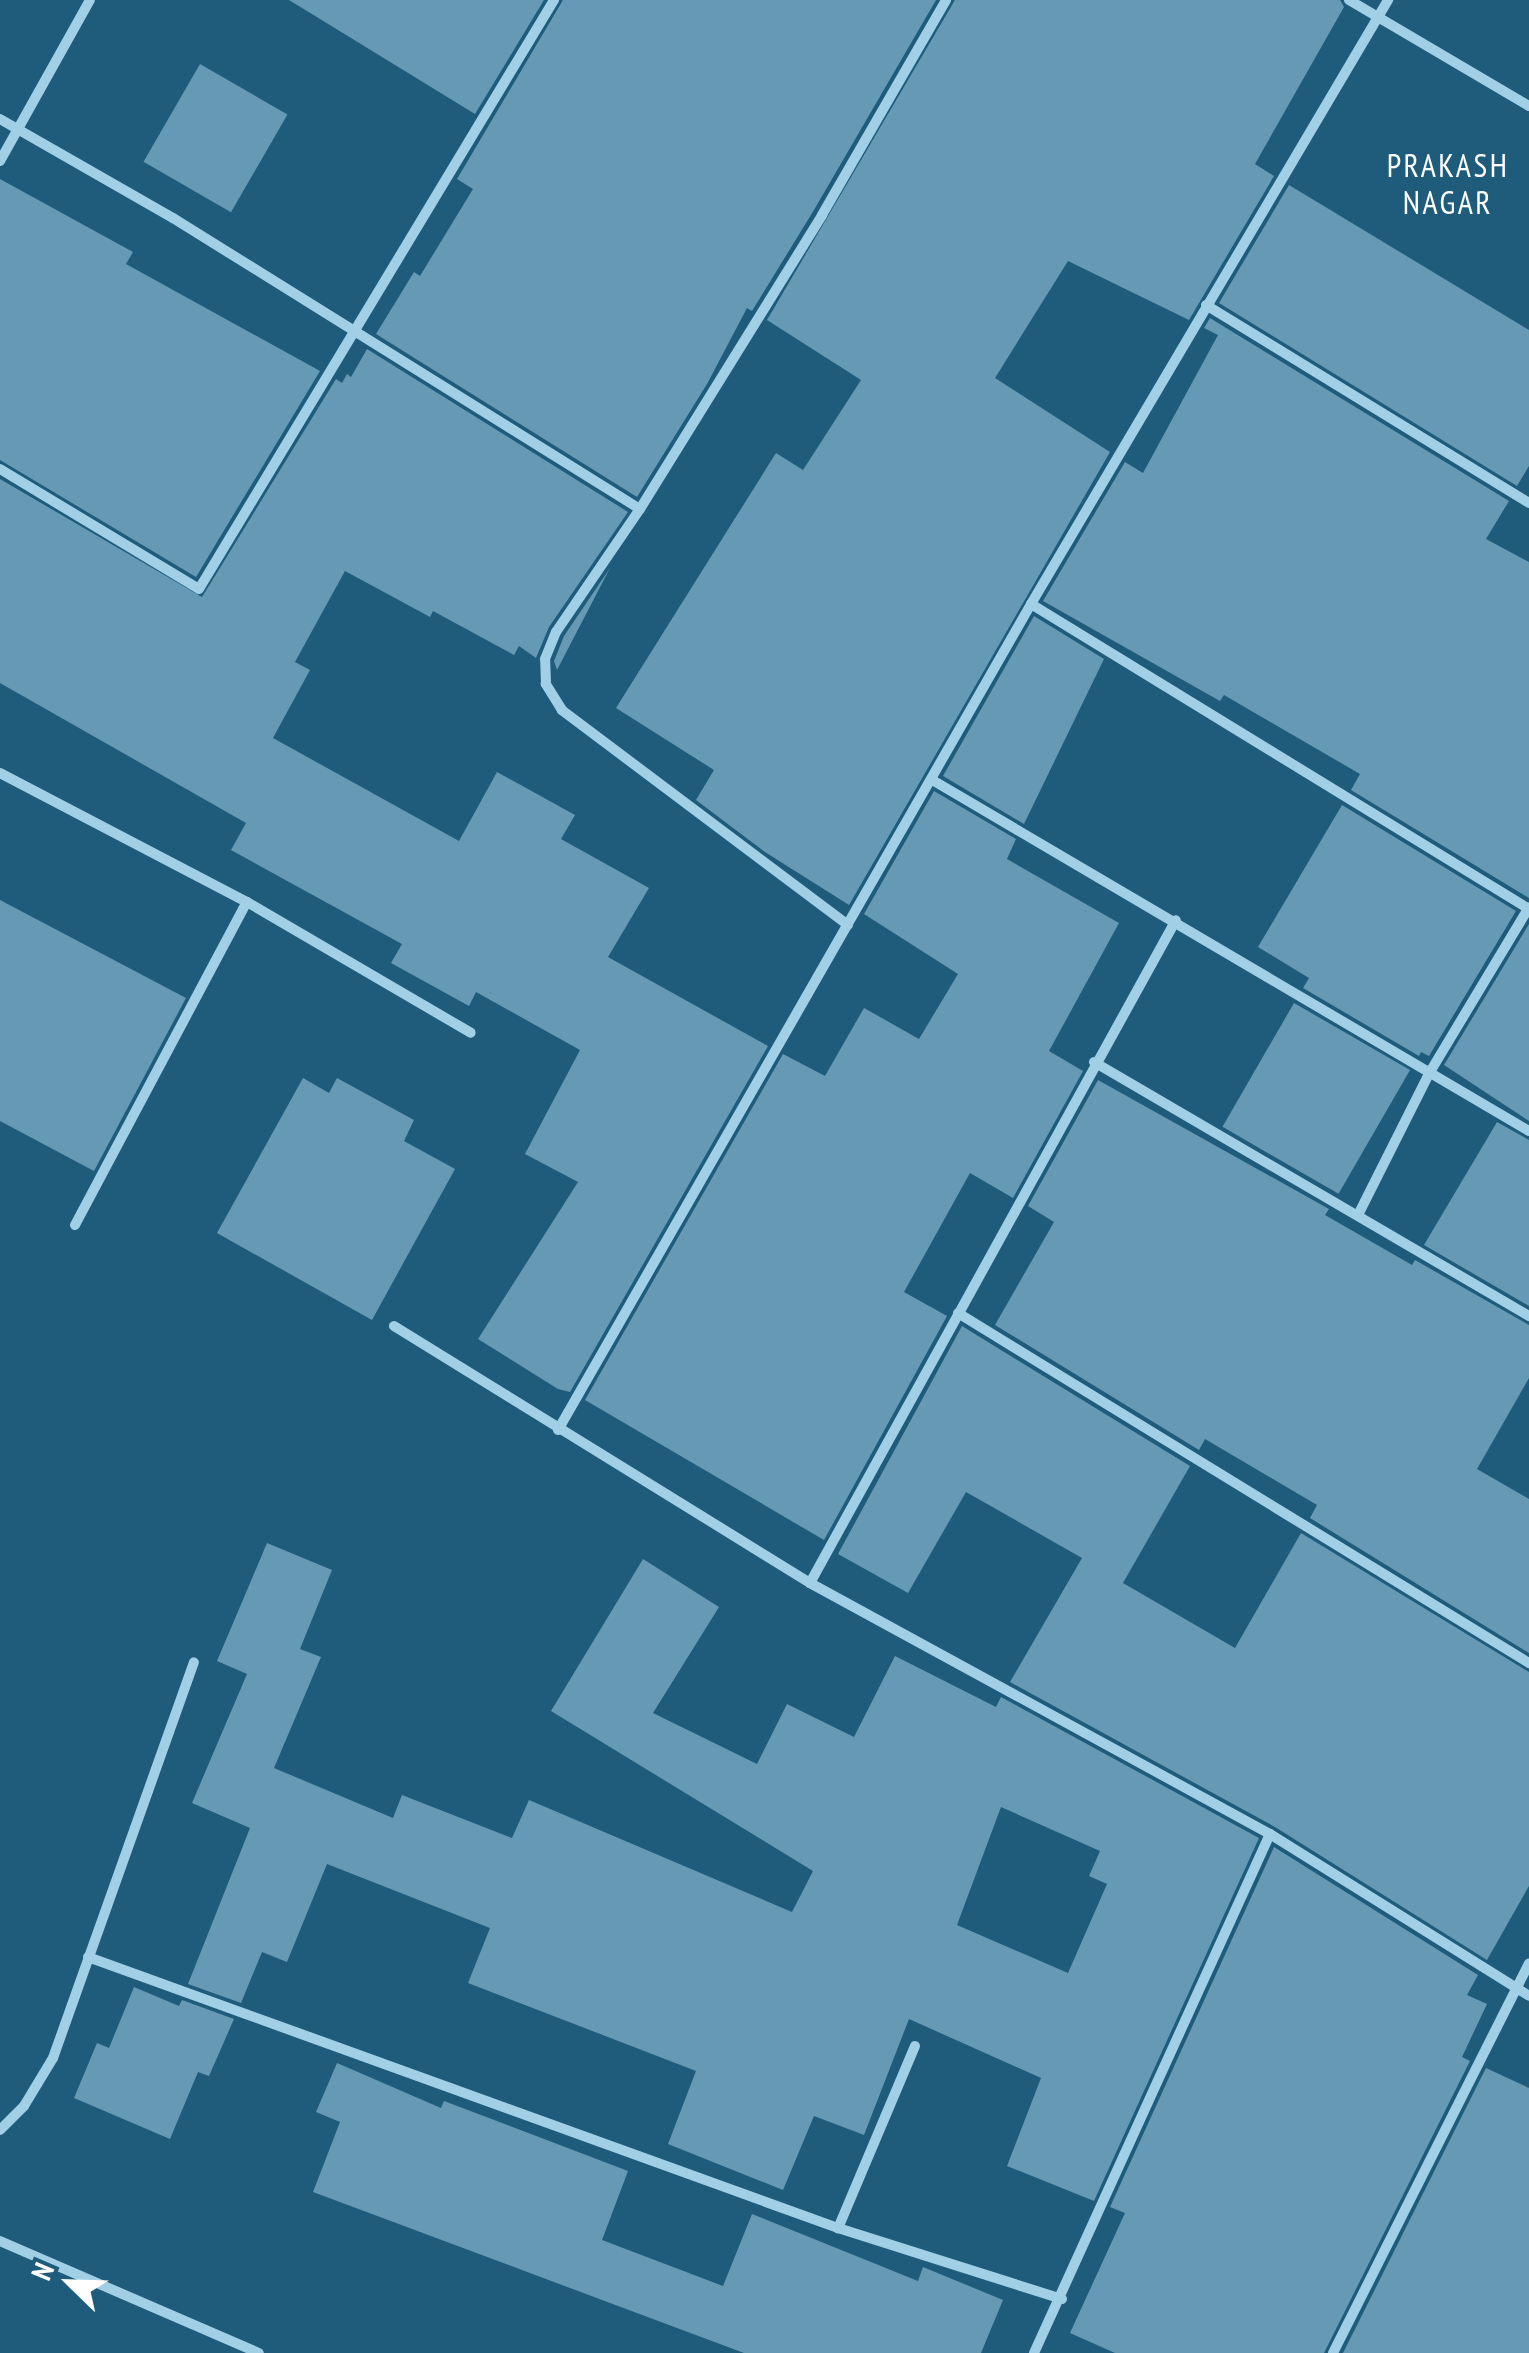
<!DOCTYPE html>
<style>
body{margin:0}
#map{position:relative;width:1529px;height:2353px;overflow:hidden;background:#1f5c7b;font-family:"PT Sans Narrow",sans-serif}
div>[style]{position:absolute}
.building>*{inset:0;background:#6599b4;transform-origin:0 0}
.minor>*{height:10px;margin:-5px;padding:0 5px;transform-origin:5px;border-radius:5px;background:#a1d0e6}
span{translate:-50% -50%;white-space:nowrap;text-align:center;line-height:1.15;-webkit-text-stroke:8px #1f5c7b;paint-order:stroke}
.neighbourhood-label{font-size:32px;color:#fff;letter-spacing:2.5px}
.north{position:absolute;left:20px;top:2233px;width:100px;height:100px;-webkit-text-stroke:8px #1f5c7b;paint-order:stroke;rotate:293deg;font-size:28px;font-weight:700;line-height:40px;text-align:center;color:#fff}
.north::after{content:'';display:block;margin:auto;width:35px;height:45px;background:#fff;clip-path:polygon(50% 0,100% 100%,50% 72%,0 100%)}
</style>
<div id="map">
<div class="building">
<i style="clip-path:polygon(289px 0,544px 0,475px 114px)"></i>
<i style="clip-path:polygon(563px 0,936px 0,814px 210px,752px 311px,747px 308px,707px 384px,637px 497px,376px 334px,414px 272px,420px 276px,473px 189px,457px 179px)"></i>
<i style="clip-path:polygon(955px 0,1340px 0,1344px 7px,1255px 164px,1274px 176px,1189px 320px,1068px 261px,995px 378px,1110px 452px,849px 905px,765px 852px,696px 800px,714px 770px,616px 708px,776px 453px,803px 470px,861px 380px,767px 320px)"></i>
<i style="left:200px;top:64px;width:101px;height:113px;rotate:30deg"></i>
<i style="clip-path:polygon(0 179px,133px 252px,126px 264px,320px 371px,196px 577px,0 460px)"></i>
<i style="clip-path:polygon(1289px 185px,1529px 330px,1529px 466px,1517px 486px,1219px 303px)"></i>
<i style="clip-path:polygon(1210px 318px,1509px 501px,1486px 539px,1529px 562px,1529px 898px,1351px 790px,1360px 774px,1224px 695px,1220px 701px,1043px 601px,1125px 462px,1143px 473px,1218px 335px,1204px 328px)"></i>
<i style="clip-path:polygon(367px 349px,628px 512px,549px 627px,536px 658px,519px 646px,514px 655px,433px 611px,430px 617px,345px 571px,295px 662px,310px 670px,273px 738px,459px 841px,497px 772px,575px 815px,561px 839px,649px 888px,608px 957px,768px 1046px,570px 1392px,558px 1389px,478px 1339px,578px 1182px,525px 1154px,580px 1050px,476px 992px,469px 1006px,391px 963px,402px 944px,231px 850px,246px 823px,0 683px,0 479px,202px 597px,336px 379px,342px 383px,347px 374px,351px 377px)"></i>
<i style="clip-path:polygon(610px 568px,557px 670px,554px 661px,564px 636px)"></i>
<i style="clip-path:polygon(1034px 616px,1104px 659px,1024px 824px,943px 776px)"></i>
<i style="clip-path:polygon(934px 791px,1016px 839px,1007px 859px,1119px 923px,1049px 1051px,1083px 1071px,1013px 1198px,970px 1173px,904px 1292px,947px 1316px,824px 1540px,585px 1400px,783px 1054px,825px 1076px,864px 1008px,919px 1039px,958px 974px,864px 914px)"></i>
<i style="clip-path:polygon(1342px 805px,1516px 911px,1429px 1056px,1421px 1052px,1419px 1056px,1303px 988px,1309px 978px,1258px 947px)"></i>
<i style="clip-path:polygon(0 900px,186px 998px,94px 1171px,0 1121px)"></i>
<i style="clip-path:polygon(1529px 924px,1529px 1121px,1444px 1065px)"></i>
<i style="left:1294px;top:1003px;width:134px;height:143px;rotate:30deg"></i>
<i style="clip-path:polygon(303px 1078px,329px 1093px,337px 1078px,414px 1120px,404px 1141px,455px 1169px,372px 1320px,217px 1233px)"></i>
<i style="clip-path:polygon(1098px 1080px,1329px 1209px,1325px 1215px,1412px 1265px,1415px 1260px,1529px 1325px,1529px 1378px,1477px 1469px,1529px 1499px,1529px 1653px,1310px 1518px,1317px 1505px,1205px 1439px,1199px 1450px,995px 1325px,1054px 1222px,1028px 1206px)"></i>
<i style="clip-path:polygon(1497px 1122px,1529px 1140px,1529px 1306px,1424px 1245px)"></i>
<i style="clip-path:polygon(962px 1326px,1190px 1466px,1123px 1583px,1235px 1648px,1301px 1533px,1529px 1672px,1529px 1886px,1487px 1960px,1275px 1827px,1010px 1682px,1082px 1558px,966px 1492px,908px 1593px,838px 1554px)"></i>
<i style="clip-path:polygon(evenodd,267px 1543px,332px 1570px,300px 1649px,321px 1657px,274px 1768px,393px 1818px,402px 1795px,512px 1838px,529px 1800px,792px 1912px,813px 1871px,551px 1711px,643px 1559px,719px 1607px,653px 1713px,757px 1764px,787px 1704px,854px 1737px,895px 1656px,996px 1707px,1001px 1697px,1259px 1838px,1094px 2201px,1007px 2166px,1041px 2078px,909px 2019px,864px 2135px,814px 2116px,783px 2190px,668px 2144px,696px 2071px,468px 1983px,490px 1928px,327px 1864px,287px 1962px,262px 1952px,241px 2003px,188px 1984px,250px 1828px,192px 1803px,247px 1674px,217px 1661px,267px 1543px,1001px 1807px,1100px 1851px,1089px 1876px,1107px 1884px,1068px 1973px,957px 1925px,1001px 1807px)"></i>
<i style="clip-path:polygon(1274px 1847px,1478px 1975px,1467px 1995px,1487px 2004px,1462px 2057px,1470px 2061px,1324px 2353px,1115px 2353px,1070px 2333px,1125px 2213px,1110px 2207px)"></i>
<i style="clip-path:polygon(134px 1987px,179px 2006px,182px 2000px,234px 2019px,209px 2076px,198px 2072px,170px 2139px,74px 2098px,97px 2043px,109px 2048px)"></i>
<i style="clip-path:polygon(337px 2063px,441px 2108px,444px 2101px,628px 2171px,602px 2240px,723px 2286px,752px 2214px,918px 2281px,923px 2267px,1003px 2300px,981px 2353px,744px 2353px,313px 2192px,340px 2122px,316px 2112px)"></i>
<i style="clip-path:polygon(1486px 2068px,1529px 2088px,1529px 2353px,1343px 2353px)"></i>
</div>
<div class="minor">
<i style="left:1349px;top:0;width:209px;rotate:30.5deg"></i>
<i style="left:0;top:119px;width:199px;rotate:29.8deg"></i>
<i style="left:173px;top:218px;width:550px;rotate:31.93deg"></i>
<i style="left:0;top:161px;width:184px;rotate:-60.8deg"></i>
<i style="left:1206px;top:305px;width:379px;rotate:31.5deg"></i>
<i style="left:0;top:469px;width:232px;rotate:31.1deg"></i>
<i style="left:199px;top:589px;width:688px;rotate:-58.92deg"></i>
<i style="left:1031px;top:604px;width:584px;rotate:31.49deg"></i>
<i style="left:0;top:773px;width:279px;rotate:27.6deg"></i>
<i style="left:247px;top:902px;width:259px;rotate:30.3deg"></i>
<i style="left:934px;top:781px;width:690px;rotate:30.47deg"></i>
<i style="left:848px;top:925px;width:358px;rotate:-143.1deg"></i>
<i style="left:562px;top:710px;width:31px;rotate:-122deg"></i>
<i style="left:546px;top:684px;width:25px;rotate:-92deg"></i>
<i style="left:545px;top:659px;width:29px;rotate:-68deg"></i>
<i style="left:556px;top:632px;width:149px;rotate:-55.7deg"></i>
<i style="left:640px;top:509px;width:346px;rotate:-58.2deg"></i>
<i style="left:822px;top:215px;width:248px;rotate:-60deg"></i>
<i style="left:1094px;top:1062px;width:504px;rotate:30.28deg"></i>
<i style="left:1358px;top:1215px;width:160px;rotate:-63.3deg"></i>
<i style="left:1430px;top:1072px;width:192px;rotate:-59deg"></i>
<i style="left:75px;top:1225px;width:366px;rotate:-62deg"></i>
<i style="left:958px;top:1313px;width:670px;rotate:31.51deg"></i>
<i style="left:394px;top:1326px;width:489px;rotate:31.7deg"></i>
<i style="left:810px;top:1583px;width:524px;rotate:28.62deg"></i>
<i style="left:1270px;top:1834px;width:305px;rotate:32deg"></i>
<i style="left:558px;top:1430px;width:952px;rotate:-60.2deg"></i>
<i style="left:1031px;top:604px;width:702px;rotate:-59.41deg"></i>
<i style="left:810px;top:1583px;width:757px;rotate:-61.1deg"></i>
<i style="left:88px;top:1957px;width:797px;rotate:19.87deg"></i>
<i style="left:915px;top:2046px;width:198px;rotate:112.9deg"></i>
<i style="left:838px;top:2228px;width:235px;rotate:17.6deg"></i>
<i style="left:0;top:2130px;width:34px;rotate:-45deg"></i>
<i style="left:24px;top:2106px;width:56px;rotate:-58.9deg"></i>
<i style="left:53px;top:2058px;width:420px;rotate:-70.4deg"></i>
<i style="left:0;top:2241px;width:282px;rotate:23.4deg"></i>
<i style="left:1034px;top:2353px;width:570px;rotate:-65.55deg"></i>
<i style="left:1333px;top:2353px;width:436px;rotate:-63.3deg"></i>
</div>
<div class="neighbourhood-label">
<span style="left:1448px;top:184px">PRAKASH<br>NAGAR</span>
</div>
<div class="north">N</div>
</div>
